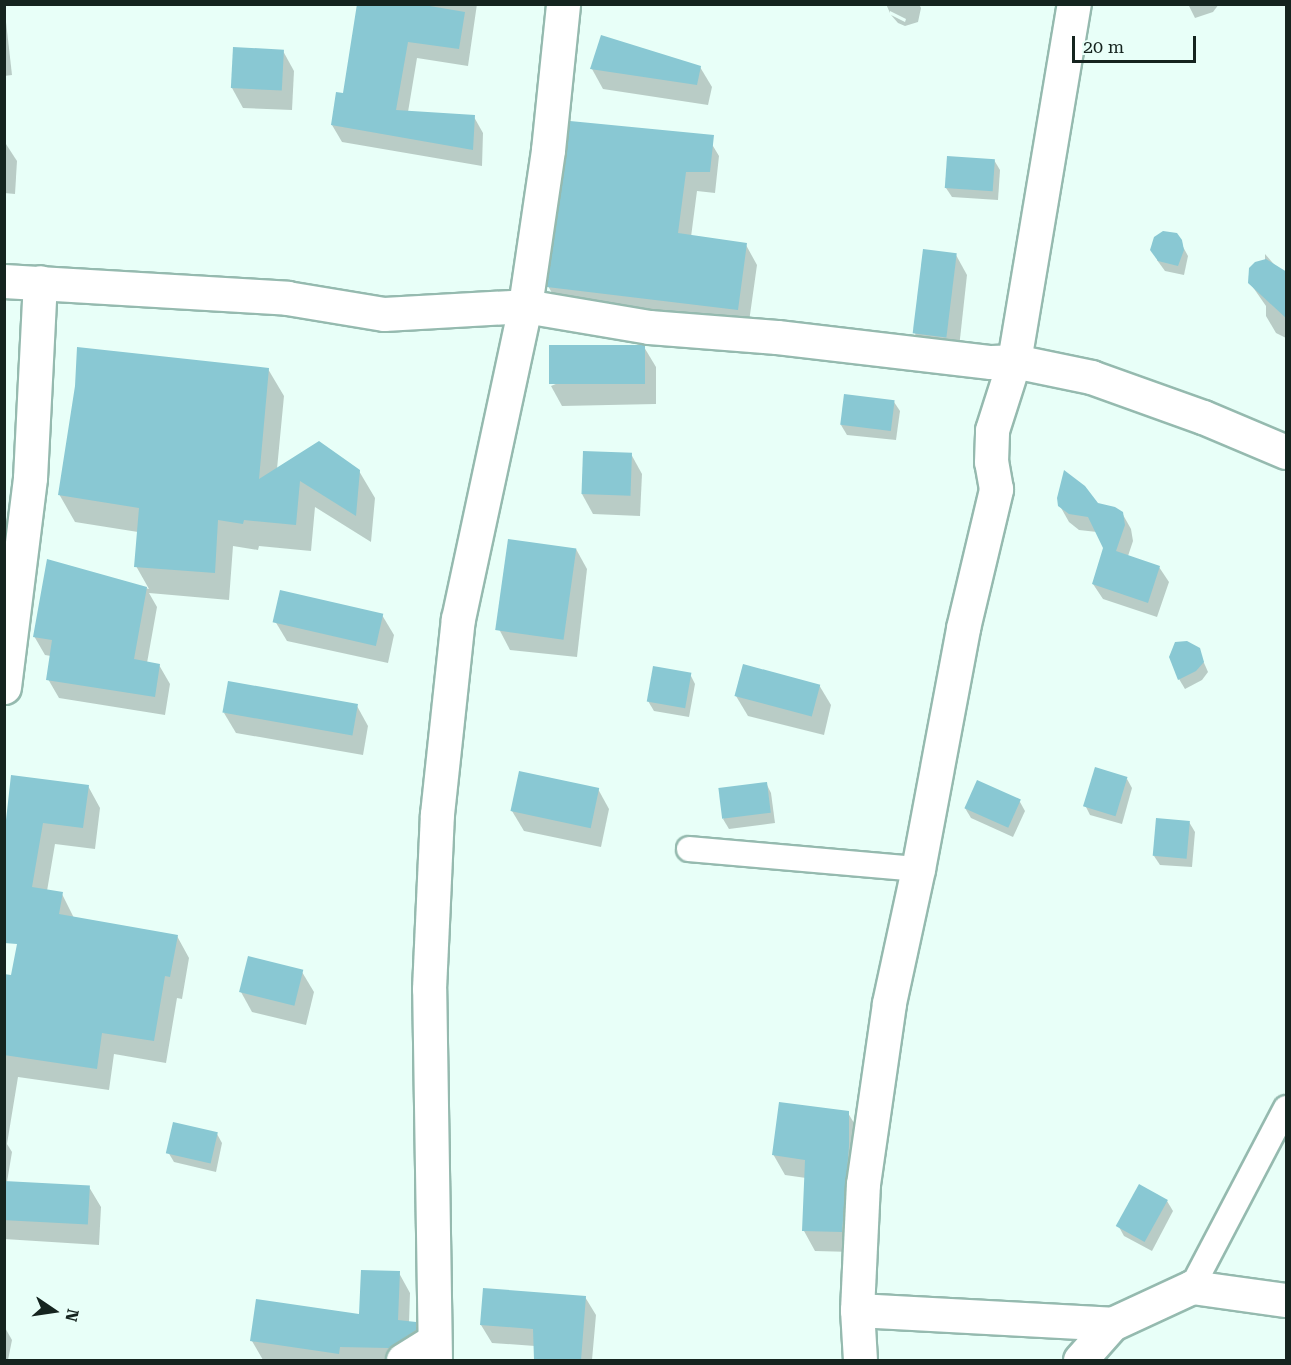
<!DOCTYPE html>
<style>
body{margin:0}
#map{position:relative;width:1291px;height:1365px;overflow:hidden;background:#e8fff8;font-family:"Roboto Serif",serif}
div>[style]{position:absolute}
.shadow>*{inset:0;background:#0003}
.building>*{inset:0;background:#89c8d3;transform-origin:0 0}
.roads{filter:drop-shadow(2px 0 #95baaf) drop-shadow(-2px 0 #95baaf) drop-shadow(0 2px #95baaf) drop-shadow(0 -2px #95baaf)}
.lane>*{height:24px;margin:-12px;padding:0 12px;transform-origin:12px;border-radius:12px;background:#fff}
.street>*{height:33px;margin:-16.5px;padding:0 16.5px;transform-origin:16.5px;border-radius:16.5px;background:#fff}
span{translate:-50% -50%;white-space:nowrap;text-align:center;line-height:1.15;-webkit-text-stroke:4.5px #e8fff8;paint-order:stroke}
.frame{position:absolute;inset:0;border:6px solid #15241f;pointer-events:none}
.north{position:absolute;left:24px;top:1281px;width:60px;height:60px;-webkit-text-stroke:4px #e8fff8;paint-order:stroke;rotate:103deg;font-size:16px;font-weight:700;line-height:24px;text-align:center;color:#15241f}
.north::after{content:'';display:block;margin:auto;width:21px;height:27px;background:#15241f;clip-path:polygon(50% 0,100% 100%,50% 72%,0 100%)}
.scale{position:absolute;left:1072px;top:36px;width:124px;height:27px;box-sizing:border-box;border:3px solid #15241f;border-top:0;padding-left:8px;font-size:18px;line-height:21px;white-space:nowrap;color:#15241f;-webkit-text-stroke:4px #e8fff8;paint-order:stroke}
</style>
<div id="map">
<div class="shadow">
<i style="clip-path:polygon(4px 4px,12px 75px,4px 76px)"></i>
<i style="clip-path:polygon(413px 4px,477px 4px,468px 66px,417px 58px,408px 112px,474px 117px,483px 133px,482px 166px,342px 142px,332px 125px,345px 95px)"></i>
<i style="clip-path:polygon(886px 4px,919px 4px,921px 8px,918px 22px,905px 26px,898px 23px,891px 15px,905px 22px,906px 19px,890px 11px,890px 13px)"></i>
<i style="clip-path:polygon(1188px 4px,1219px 4px,1213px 12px,1195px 18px)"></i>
<i style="clip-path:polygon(283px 51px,294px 71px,292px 110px,243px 108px,232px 88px)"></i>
<i style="clip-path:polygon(700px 67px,712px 87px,708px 105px,603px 89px,592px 69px)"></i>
<i style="clip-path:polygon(707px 136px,719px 156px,715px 193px,697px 191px,691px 237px,746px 245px,757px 265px,748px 329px,560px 307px,548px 286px)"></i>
<i style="clip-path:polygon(4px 141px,17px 161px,15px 194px,4px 193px)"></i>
<i style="clip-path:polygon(994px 160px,1000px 170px,998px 200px,952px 197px,946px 188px)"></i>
<i style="clip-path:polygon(1176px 234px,1188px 256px,1184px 275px,1165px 271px,1157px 260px)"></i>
<i style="clip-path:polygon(1265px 254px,1286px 278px,1286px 338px,1276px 333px,1266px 316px,1266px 306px,1250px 283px,1265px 260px)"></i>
<i style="clip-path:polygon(956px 255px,967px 275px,958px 357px,927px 354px,915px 334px)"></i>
<i style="clip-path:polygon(644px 347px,656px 367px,656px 404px,562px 406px,551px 386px)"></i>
<i style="clip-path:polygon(268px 369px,284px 396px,277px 469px,359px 471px,375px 498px,371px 542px,315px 507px,311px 551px,259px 546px,258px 550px,233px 546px,229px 600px,149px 593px,157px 607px,147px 663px,159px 665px,170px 684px,165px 715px,59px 698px,48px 679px,51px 656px,45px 655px,34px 636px,48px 561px,149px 589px,136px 566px,138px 532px,75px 522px,59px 494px)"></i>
<i style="clip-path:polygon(894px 402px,900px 411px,896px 440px,847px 435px,841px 425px)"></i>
<i style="clip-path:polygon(4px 405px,6px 440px,4px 440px)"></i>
<i style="clip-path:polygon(631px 454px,642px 474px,640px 516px,593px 514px,582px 494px)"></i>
<i style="clip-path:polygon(1097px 504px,1122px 513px,1131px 529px,1133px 541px,1128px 556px,1159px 567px,1169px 582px,1157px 617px,1103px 599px,1093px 584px,1105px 548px,1097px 532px,1079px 530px,1069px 522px,1060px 506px)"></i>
<i style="clip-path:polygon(576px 549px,587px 569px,577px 657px,510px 650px,499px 629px)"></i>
<i style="clip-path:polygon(382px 615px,394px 635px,388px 663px,287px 641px,275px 621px)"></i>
<i style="clip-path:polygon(1198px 649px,1208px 672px,1202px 680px,1185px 689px,1179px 679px)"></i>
<i style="clip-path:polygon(690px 674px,695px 684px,689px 717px,654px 711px,648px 701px)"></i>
<i style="clip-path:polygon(819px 685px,831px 705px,824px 735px,748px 716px,736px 696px)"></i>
<i style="clip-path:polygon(357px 706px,368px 726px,363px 755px,236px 733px,224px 713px)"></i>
<i style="clip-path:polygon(1127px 779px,1132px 788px,1122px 824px,1090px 815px,1085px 805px)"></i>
<i style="clip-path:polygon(766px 783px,771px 793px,775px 823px,729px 829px,723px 819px)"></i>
<i style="clip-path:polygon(88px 786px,100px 808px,95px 849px,55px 844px,47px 891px,62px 894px,74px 918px,177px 936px,189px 958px,182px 999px,177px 998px,166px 1063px,114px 1054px,109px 1090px,18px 1077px,7px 1144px,12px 1152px,7px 1182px,89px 1187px,101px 1207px,99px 1245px,4px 1239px,4px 975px,13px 977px,22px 923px,4px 912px,4px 857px,10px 823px)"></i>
<i style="clip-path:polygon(598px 789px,609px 809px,601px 847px,524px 831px,512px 811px)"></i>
<i style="clip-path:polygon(1020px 802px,1025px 811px,1013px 837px,971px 818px,965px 808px)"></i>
<i style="clip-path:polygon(1189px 822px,1195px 832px,1192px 867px,1160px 865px,1154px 856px)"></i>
<i style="clip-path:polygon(302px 972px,314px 992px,306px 1025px,252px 1012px,241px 992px)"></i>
<i style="clip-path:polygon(848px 1113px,860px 1133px,853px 1252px,815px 1251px,804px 1231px,806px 1178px,785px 1175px,773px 1154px)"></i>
<i style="clip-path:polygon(217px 1134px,222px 1143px,216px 1172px,174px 1162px,168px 1152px)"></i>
<i style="clip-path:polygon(1167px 1201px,1173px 1211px,1152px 1251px,1124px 1236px,1119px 1227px)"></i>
<i style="clip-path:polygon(399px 1273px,410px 1293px,409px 1323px,415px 1324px,426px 1344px,412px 1360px,263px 1360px,252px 1341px,361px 1316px)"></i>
<i style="clip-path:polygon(585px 1297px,596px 1315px,592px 1360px,535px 1360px,535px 1346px,492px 1343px,481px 1325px)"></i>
<i style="clip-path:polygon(4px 1326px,12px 1340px,8px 1360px,4px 1360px)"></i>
</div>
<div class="building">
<i style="clip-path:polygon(357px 4px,418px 4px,465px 12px,459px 49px,408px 42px,396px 110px,475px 115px,473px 150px,331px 125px,336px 92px,343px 93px)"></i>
<i style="clip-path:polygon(601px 35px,701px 66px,697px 85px,590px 69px)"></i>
<i style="left:233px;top:47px;width:51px;height:41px;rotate:3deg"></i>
<i style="clip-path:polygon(570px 121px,714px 135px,710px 172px,686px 172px,678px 233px,747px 243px,738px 310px,547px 287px)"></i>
<i style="left:947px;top:156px;width:48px;height:32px;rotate:4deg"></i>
<i style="clip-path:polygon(1163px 231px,1177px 233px,1182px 240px,1184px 250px,1178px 266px,1158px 261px,1150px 250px,1154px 237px)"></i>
<i style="left:923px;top:249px;width:34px;height:85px;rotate:7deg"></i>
<i style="clip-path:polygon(1266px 259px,1287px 272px,1287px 319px,1248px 283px,1249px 268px,1255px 262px)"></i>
<i style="left:645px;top:345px;width:39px;height:96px;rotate:90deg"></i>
<i style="clip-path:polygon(77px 347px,269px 368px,259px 479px,319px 441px,360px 470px,356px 516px,300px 481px,296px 525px,244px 520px,243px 524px,218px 520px,215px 573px,134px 567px,139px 508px,58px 495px,75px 386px)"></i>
<i style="left:844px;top:394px;width:51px;height:31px;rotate:7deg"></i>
<i style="left:583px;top:451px;width:49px;height:43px;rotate:2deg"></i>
<i style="clip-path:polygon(1064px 470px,1085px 486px,1098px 503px,1115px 507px,1123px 512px,1125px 525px,1116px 551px,1160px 566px,1148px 603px,1092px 584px,1103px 548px,1088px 517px,1069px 514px,1058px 506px,1057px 498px)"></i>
<i style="left:508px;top:539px;width:69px;height:92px;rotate:8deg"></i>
<i style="clip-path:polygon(47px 559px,147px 587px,134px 659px,160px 664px,155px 697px,46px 680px,52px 640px,33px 637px)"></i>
<i style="left:280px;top:590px;width:106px;height:33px;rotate:13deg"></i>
<i style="clip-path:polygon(1187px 641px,1200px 648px,1204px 662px,1196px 671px,1178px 680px,1169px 657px,1175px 642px)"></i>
<i style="left:743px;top:664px;width:80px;height:33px;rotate:15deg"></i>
<i style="left:653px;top:666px;width:39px;height:36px;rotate:10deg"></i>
<i style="left:228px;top:681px;width:132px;height:32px;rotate:10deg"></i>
<i style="left:1095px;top:767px;width:34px;height:41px;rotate:17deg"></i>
<i style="left:519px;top:771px;width:82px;height:41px;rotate:12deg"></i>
<i style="clip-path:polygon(11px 775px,89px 785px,83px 828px,43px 823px,32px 887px,63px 892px,59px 914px,178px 935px,170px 977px,165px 976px,154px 1041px,102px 1033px,97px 1069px,4px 1055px,4px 974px,11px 975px,17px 944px,4px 943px,5px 829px)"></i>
<i style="left:977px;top:780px;width:48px;height:31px;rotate:24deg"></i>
<i style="left:767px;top:782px;width:31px;height:49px;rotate:83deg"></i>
<i style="left:1156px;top:818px;width:34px;height:38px;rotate:5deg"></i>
<i style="left:248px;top:956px;width:57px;height:37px;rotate:14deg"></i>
<i style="clip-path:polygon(779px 1102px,849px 1111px,849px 1146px,842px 1232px,802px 1231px,805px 1160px,772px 1155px)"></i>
<i style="left:173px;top:1122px;width:46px;height:32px;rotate:13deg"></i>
<i style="left:4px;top:1181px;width:86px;height:39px;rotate:3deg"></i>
<i style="left:1139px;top:1184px;width:33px;height:48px;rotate:29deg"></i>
<i style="clip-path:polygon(361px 1270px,400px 1271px,398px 1320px,416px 1322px,416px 1330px,389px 1348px,340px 1347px,339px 1354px,250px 1341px,256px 1299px,359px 1314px)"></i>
<i style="clip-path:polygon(483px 1288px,586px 1296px,581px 1360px,534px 1360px,533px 1329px,480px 1325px)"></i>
</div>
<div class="roads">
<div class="lane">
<i style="left:689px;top:849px;width:230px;rotate:5deg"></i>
<i style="left:1192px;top:1287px;width:202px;rotate:-62.3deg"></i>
</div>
<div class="street">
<i style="left:4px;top:281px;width:284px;rotate:3.4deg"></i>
<i style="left:287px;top:298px;width:98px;rotate:9.4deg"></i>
<i style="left:384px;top:314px;width:141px;rotate:-3.2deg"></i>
<i style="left:525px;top:306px;width:126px;rotate:9.6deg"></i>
<i style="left:649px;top:327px;width:128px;rotate:4.5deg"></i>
<i style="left:777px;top:337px;width:215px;rotate:6.7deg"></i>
<i style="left:991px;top:362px;width:23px;rotate:-2deg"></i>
<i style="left:1014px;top:361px;width:79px;rotate:11.7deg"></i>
<i style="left:1091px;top:377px;width:119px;rotate:19.7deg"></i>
<i style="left:1203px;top:417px;width:90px;rotate:22.9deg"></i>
<i style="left:4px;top:687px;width:211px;rotate:-82.9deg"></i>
<i style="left:30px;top:478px;width:196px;rotate:-87.1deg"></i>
<i style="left:857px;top:1310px;width:255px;rotate:3.1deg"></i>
<i style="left:403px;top:1360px;width:36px;rotate:-32deg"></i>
<i style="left:435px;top:1360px;width:371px;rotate:-90.9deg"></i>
<i style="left:429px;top:989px;width:175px;rotate:-87.4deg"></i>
<i style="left:437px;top:814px;width:196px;rotate:-83.9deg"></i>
<i style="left:458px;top:619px;width:320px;rotate:-77.9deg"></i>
<i style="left:525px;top:306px;width:158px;rotate:-81.6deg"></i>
<i style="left:548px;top:150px;width:147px;rotate:-84.1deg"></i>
<i style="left:860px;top:1360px;width:50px;rotate:-93.4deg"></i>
<i style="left:857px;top:1310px;width:126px;rotate:-87.3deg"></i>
<i style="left:863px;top:1184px;width:183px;rotate:-81.8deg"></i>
<i style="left:889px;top:1003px;width:137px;rotate:-77.8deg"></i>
<i style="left:918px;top:869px;width:245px;rotate:-79.4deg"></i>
<i style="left:963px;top:628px;width:143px;rotate:-76.6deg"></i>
<i style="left:996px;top:489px;width:27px;rotate:-100deg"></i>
<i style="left:991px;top:462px;width:32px;rotate:-88deg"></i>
<i style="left:992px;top:430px;width:72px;rotate:-72.3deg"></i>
<i style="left:1014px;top:361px;width:362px;rotate:-80.5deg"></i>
<i style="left:1080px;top:1360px;width:48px;rotate:-48.4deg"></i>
<i style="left:1112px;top:1324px;width:88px;rotate:-24.8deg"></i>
<i style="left:1192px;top:1287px;width:95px;rotate:7.9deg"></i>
</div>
</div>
<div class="frame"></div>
<div class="north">N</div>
<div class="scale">20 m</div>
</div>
